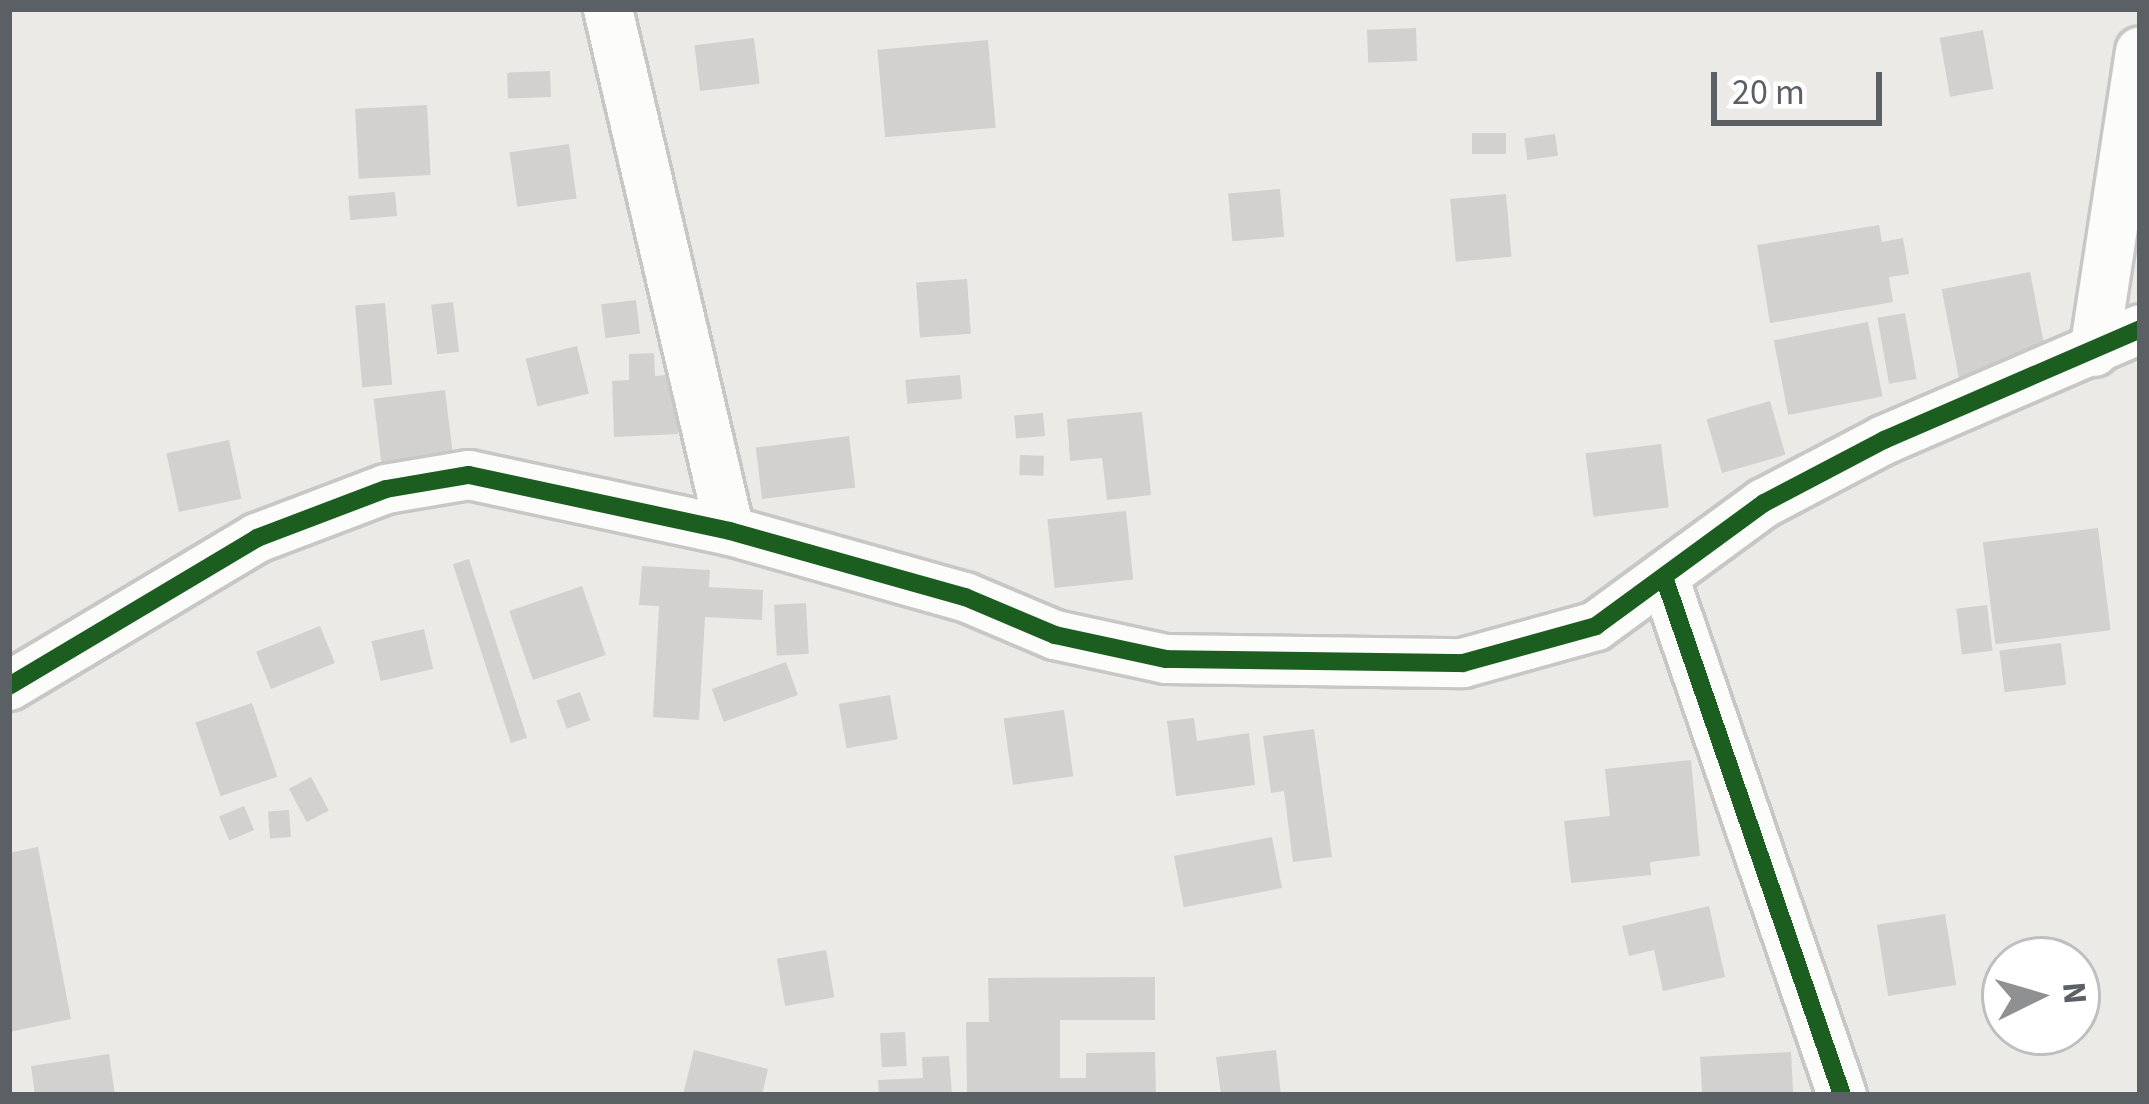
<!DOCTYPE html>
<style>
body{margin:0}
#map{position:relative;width:2149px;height:1104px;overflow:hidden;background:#eceae6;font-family:"Source Sans 3",sans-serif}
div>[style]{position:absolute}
.building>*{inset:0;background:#d2d1cf;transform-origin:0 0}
.roads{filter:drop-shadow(3px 0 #c7c7c6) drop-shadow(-3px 0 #c7c7c6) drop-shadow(0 3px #c7c7c6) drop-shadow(0 -3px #c7c7c6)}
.minor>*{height:48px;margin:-24px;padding:0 24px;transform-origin:24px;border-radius:24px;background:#fcfcfb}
.cycleway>*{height:18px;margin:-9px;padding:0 9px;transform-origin:9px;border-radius:9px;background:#1b5e20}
span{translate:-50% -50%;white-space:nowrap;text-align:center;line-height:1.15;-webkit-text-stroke:12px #fff;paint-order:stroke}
.frame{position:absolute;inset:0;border:12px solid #5b6064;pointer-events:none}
.north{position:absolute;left:1981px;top:936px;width:120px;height:120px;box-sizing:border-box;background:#fff;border:3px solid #bdbfc1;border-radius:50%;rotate:85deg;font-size:33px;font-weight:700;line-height:48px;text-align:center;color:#5b6064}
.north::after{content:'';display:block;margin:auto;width:42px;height:54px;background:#8e9092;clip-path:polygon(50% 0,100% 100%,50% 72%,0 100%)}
.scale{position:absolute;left:1711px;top:72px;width:171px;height:54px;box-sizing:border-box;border:6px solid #5b6064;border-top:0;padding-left:15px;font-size:36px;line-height:42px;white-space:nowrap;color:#5b6064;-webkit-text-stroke:9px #fff;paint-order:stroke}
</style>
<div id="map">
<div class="building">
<i style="left:1416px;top:28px;width:33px;height:49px;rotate:88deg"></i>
<i style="left:1983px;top:30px;width:60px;height:44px;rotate:80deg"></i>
<i style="left:754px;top:38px;width:46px;height:60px;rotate:83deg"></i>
<i style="left:988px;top:40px;width:88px;height:111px;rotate:85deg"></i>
<i style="left:550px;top:71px;width:26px;height:43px;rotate:88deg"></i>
<i style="left:427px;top:105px;width:70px;height:72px;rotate:87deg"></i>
<i style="left:1472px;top:133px;width:34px;height:21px"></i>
<i style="left:1555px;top:134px;width:22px;height:31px;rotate:82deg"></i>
<i style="left:569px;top:144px;width:55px;height:60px;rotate:82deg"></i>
<i style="left:1280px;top:189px;width:48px;height:52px;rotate:85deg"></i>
<i style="left:395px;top:192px;width:24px;height:47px;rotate:85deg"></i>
<i style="left:1506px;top:194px;width:63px;height:56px;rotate:85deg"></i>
<i style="clip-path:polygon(1879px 225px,1882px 242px,1903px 238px,1909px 274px,1889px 277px,1893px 302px,1770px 323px,1757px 245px)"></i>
<i style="left:2030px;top:272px;width:92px;height:90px;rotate:79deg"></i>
<i style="left:967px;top:279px;width:55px;height:51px;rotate:86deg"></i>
<i style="left:636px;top:300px;width:34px;height:35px;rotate:83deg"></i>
<i style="left:453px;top:302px;width:50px;height:22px;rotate:83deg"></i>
<i style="left:385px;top:303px;width:82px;height:30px;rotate:85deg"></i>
<i style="left:1905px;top:313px;width:67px;height:28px;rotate:80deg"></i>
<i style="left:1868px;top:322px;width:76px;height:96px;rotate:79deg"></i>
<i style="left:577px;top:346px;width:49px;height:53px;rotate:76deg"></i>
<i style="clip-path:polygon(654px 353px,655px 376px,676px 374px,678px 434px,614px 437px,612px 381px,629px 380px,629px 354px)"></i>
<i style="left:960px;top:375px;width:24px;height:55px;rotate:85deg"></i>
<i style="left:445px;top:390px;width:66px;height:72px;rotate:83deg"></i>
<i style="left:1770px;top:401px;width:56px;height:66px;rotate:74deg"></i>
<i style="clip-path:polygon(1142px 412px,1151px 495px,1107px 500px,1102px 458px,1070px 461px,1067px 419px)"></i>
<i style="left:1043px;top:413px;width:23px;height:29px;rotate:85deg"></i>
<i style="left:849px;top:436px;width:52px;height:94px;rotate:83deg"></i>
<i style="left:229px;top:440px;width:60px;height:64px;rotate:78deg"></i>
<i style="left:1661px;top:444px;width:64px;height:76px;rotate:83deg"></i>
<i style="left:1020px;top:455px;width:24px;height:20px;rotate:2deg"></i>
<i style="left:1126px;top:511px;width:69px;height:79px;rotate:84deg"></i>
<i style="left:2098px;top:528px;width:103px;height:116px;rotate:83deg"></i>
<i style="left:469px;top:559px;width:188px;height:17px;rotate:72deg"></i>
<i style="clip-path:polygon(642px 566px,710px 570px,709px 587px,763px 590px,762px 620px,705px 617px,699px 720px,653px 717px,659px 606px,639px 605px)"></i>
<i style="left:582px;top:586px;width:73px;height:77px;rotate:71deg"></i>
<i style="left:806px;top:603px;width:51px;height:32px;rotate:87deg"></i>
<i style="left:1987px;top:605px;width:46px;height:31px;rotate:83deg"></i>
<i style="left:320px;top:626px;width:40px;height:69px;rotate:68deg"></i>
<i style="left:424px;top:629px;width:41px;height:54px;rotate:77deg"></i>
<i style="left:2061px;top:643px;width:42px;height:62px;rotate:83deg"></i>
<i style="left:786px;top:662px;width:35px;height:79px;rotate:70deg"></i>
<i style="left:580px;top:692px;width:30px;height:25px;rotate:70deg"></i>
<i style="left:890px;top:695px;width:45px;height:52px;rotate:80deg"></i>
<i style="left:252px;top:703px;width:78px;height:60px;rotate:71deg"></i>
<i style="left:1064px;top:710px;width:67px;height:61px;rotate:82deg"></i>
<i style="clip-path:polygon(1194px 718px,1197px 741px,1249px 733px,1255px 785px,1176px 796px,1167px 721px)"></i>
<i style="clip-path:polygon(1314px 729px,1332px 857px,1293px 862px,1284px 791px,1271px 793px,1263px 736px)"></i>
<i style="clip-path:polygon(1691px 760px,1700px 856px,1650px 862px,1651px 875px,1571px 883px,1564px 821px,1610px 816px,1605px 769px)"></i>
<i style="left:311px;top:777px;width:38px;height:25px;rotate:62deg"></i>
<i style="left:244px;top:806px;width:26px;height:27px;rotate:67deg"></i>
<i style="left:289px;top:810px;width:27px;height:21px;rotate:86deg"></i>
<i style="left:1272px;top:837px;width:52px;height:100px;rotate:79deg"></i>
<i style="clip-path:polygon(38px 847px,71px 1019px,9px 1032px,9px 853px)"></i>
<i style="clip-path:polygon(1709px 906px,1725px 977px,1663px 991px,1654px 950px,1629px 956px,1622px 926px)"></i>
<i style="left:1945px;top:914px;width:72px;height:69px;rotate:81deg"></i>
<i style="left:826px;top:950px;width:48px;height:50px;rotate:80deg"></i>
<i style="clip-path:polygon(1155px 977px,1155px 1020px,1060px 1020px,1060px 1078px,1086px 1078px,1086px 1053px,1155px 1052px,1156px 1095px,967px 1095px,966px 1022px,989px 1022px,988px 978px)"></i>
<i style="left:905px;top:1032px;width:34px;height:25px;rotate:87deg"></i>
<i style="clip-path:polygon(694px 1050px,768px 1069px,762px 1095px,683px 1095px)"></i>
<i style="clip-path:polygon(1276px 1050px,1281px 1095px,1221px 1095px,1216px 1057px)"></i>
<i style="left:1791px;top:1052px;width:43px;height:91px;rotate:87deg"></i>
<i style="clip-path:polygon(109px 1054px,115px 1095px,35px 1095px,31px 1066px)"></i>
<i style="clip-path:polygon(949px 1056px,952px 1095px,879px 1095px,878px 1080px,923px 1078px,922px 1057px)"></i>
</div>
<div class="roads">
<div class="minor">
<i style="left:608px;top:9px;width:536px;rotate:76.85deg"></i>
<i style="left:2094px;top:352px;width:304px;rotate:-81.3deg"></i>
<i style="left:1665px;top:580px;width:545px;rotate:71.03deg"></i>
<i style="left:9px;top:686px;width:289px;rotate:-30.8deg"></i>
<i style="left:257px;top:538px;width:138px;rotate:-20.8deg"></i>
<i style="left:386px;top:489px;width:84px;rotate:-9.6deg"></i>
<i style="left:469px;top:475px;width:267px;rotate:12.1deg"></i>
<i style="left:730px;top:531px;width:244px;rotate:15.7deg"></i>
<i style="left:965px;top:597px;width:98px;rotate:22.9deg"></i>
<i style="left:1055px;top:635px;width:114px;rotate:12.2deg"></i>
<i style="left:1166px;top:659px;width:297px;rotate:0.8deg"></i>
<i style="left:1463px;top:663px;width:138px;rotate:-15.5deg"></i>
<i style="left:1596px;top:626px;width:208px;rotate:-36.2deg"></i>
<i style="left:1764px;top:503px;width:136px;rotate:-27.7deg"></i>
<i style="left:1884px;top:440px;width:279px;rotate:-23.4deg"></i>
</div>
</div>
<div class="cycleway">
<i style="left:1665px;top:580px;width:545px;rotate:71.03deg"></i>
<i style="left:9px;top:686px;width:289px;rotate:-30.8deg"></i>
<i style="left:257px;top:538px;width:138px;rotate:-20.8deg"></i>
<i style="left:386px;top:489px;width:84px;rotate:-9.6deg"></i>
<i style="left:469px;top:475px;width:267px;rotate:12.1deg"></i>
<i style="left:730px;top:531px;width:244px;rotate:15.7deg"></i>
<i style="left:965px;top:597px;width:98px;rotate:22.9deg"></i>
<i style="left:1055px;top:635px;width:114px;rotate:12.2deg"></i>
<i style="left:1166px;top:659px;width:297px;rotate:0.8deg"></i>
<i style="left:1463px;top:663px;width:138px;rotate:-15.5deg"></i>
<i style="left:1596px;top:626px;width:208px;rotate:-36.2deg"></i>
<i style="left:1764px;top:503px;width:136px;rotate:-27.7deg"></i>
<i style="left:1884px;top:440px;width:279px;rotate:-23.4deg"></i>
</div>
<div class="frame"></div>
<div class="north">N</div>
<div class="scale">20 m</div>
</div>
